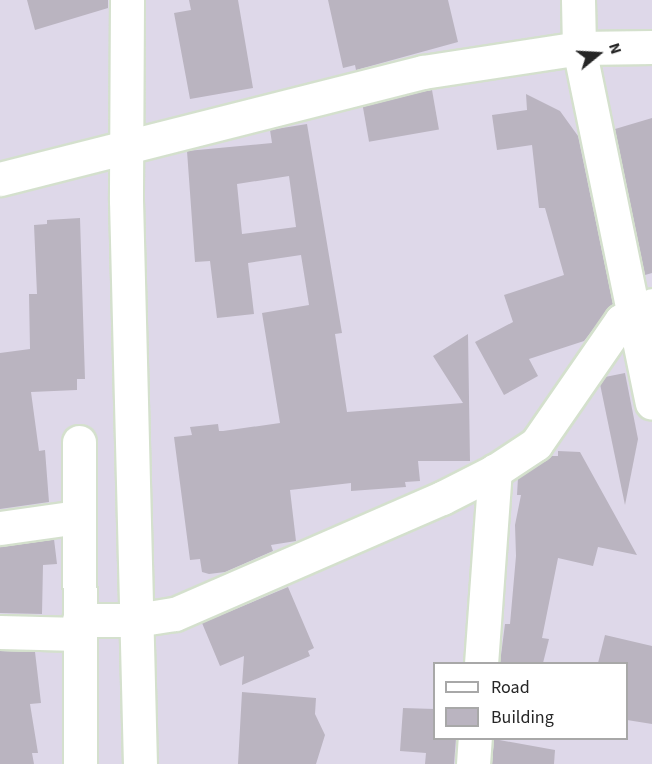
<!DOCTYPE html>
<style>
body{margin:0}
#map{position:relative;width:652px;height:764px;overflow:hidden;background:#ded8e9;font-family:"Source Sans 3",sans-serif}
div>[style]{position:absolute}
.building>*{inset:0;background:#bab4c0;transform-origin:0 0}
.roads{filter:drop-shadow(2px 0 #d4e0cd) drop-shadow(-2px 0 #d4e0cd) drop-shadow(0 2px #d4e0cd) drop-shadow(0 -2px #d4e0cd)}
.minor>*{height:33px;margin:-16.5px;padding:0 16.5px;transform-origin:16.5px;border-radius:16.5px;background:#fff}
span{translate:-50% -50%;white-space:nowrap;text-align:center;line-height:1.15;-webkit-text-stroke:5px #fff;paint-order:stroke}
.legend{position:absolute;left:433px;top:662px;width:195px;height:78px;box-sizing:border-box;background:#fff;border:2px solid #a8a8a8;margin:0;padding:8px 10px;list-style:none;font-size:18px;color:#262626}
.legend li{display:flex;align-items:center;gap:12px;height:30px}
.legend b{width:30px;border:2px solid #a8a8a8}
.north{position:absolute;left:568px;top:24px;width:60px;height:60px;-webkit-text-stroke:4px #fff;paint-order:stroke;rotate:72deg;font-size:16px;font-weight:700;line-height:24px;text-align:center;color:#262626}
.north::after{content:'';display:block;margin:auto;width:21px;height:27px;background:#262626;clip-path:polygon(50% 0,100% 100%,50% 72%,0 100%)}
</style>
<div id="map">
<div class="building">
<i style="clip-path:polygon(27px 0,108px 0,108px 8px,35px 30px)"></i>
<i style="clip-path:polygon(189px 0,238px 0,253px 88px,190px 99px,174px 13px,191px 10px)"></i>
<i style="clip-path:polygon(328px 0,448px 0,458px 42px,356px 70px,355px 65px,343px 68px)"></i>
<i style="left:432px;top:90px;width:40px;height:71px;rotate:80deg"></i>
<i style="clip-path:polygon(526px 94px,560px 111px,578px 136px,613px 304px,584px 341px,529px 359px,538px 376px,504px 395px,475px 342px,513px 322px,504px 295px,564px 275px,545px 208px,539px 208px,532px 145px,497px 150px,492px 115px,527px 110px)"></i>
<i style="clip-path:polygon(652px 118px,652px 273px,645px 275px,615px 129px)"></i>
<i style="clip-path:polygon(evenodd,307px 124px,342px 333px,335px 334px,347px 412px,463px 403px,433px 356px,468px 334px,470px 461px,418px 461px,420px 481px,405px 482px,406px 487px,351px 491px,351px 483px,290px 490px,296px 541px,271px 545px,273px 551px,225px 572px,209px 574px,202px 572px,200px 559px,190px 560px,174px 437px,192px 435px,190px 427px,218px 424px,219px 431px,223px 431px,280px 423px,262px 313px,309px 305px,301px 255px,248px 263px,254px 314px,217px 318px,210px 261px,195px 262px,187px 151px,272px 143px,270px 130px,307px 124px,289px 176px,296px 227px,242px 234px,237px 184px,289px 176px)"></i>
<i style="clip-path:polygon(80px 218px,85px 379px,77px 379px,77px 390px,31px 392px,39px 451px,45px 450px,49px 502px,0 509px,0 353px,30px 349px,29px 294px,37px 294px,34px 225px,47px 224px,47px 220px)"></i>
<i style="clip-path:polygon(625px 373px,638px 439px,625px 505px,600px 384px,605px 377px)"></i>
<i style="clip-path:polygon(558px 451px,580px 452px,637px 555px,598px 547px,593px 566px,558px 558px,542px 638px,549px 639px,543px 663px,500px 663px,505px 624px,510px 624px,516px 556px,515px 525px,521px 495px,517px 495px,518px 478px,551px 456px,558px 456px)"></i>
<i style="clip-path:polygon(54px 539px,57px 564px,43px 565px,42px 614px,0 613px,0 546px)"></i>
<i style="clip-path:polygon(288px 587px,314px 648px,308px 651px,310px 656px,242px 685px,244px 656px,220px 666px,202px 623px)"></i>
<i style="clip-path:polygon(605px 635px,652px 646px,652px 724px,627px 720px,627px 663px,598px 663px)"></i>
<i style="clip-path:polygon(0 651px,35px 652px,41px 703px,30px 704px,38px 753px,32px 753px,34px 764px,0 764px)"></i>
<i style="clip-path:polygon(242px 692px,316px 698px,315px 714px,325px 735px,316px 764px,238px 764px)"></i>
<i style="clip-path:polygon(403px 708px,435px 709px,435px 738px,456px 738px,454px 764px,425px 764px,426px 753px,400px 751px)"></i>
<i style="clip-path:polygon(494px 739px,555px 750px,554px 764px,492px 764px)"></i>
</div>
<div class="roads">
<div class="minor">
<i style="left:127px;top:0;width:200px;rotate:90.3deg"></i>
<i style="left:126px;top:200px;width:564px;rotate:88.58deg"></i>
<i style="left:578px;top:0;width:48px;rotate:88.8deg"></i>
<i style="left:579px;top:48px;width:362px;rotate:78.4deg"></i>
<i style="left:0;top:179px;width:436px;rotate:-14.2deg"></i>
<i style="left:423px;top:72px;width:158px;rotate:-8.7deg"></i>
<i style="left:579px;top:48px;width:73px;rotate:-0.8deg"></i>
<i style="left:79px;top:442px;width:322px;rotate:89.8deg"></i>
<i style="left:0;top:528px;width:79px;rotate:-8deg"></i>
<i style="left:79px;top:620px;width:57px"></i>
<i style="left:136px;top:620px;width:39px;rotate:-9deg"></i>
<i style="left:175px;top:614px;width:291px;rotate:-23.5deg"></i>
<i style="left:442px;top:498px;width:59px;rotate:-27deg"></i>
<i style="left:495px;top:471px;width:49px;rotate:-33.4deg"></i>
<i style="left:536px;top:444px;width:150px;rotate:-55.4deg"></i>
<i style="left:621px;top:321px;width:35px;rotate:-27deg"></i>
<i style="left:0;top:632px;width:79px;rotate:1.5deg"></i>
<i style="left:481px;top:664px;width:194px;rotate:-85.9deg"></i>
<i style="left:473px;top:764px;width:26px;rotate:-86deg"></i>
</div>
</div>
<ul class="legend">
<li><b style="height:8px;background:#fff"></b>Road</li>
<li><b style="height:16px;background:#bab4c0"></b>Building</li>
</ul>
<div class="north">N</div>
</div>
